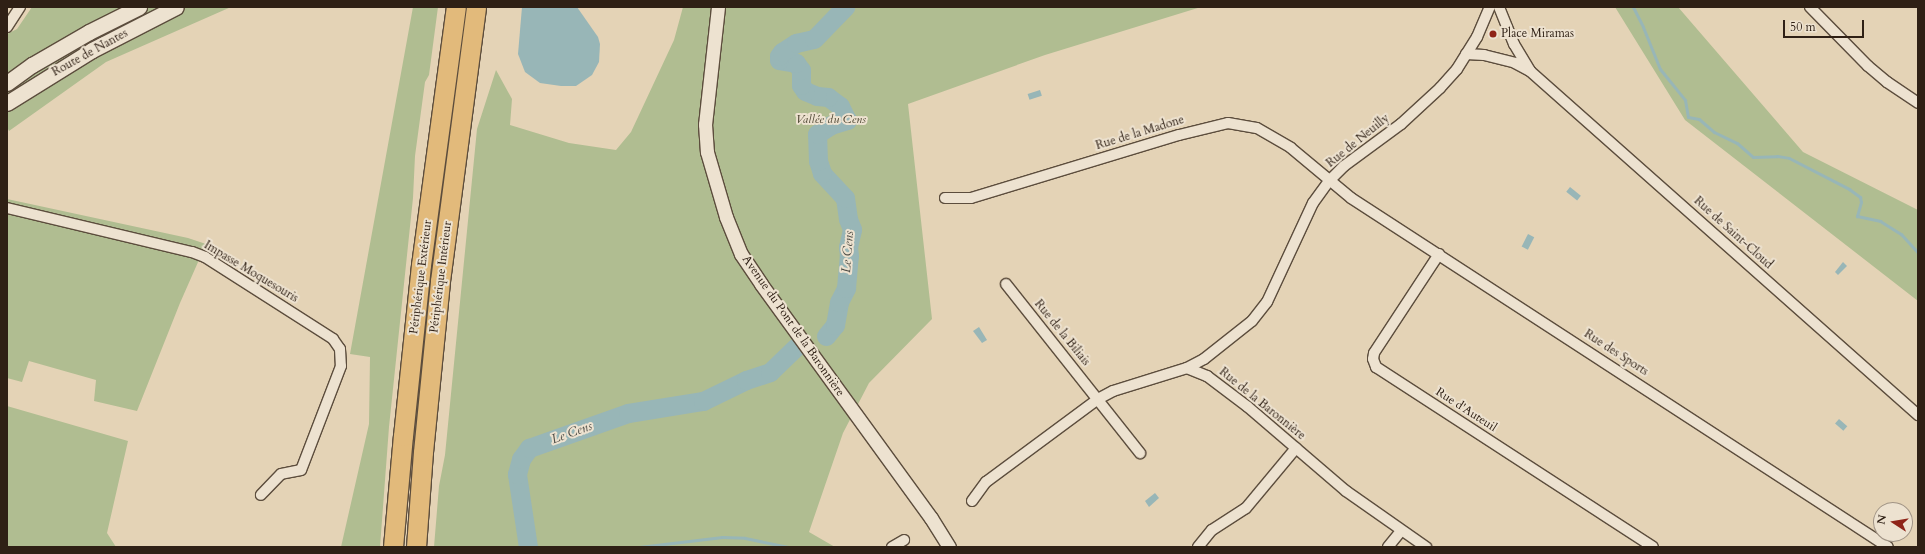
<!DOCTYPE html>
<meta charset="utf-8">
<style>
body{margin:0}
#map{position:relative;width:1925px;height:554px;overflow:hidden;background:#e4d3b6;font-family:Cardo,serif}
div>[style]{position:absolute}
.green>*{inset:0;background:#b0bd91}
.water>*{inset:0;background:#98b6b7;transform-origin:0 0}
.stream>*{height:3px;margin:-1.5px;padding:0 1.5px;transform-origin:1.5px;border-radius:1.5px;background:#98b6b7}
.river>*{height:19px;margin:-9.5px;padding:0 9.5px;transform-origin:9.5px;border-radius:9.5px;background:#98b6b7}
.roads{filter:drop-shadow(1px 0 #5c4d3d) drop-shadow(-1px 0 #5c4d3d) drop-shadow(0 1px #5c4d3d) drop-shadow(0 -1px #5c4d3d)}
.minor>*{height:10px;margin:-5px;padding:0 5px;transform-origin:5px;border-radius:5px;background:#ede2d0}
.tertiary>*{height:13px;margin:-6.5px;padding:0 6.5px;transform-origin:6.5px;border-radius:6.5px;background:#ede2d0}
.secondary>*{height:15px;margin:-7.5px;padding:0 7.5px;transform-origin:7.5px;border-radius:7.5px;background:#ede2d0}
.motorway>*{height:19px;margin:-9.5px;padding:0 9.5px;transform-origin:9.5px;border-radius:9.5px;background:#e2ba7b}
.dots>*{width:11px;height:11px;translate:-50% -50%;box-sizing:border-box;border:2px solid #ede2d0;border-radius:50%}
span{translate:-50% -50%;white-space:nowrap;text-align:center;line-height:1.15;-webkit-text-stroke:4px #ede2d0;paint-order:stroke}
.poi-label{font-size:12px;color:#2f2015}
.left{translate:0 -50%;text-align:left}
.street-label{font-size:12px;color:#2f2015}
.park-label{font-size:12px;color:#4f4734;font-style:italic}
.water-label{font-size:13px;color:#4e4d46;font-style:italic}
.frame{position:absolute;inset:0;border:8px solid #2f2015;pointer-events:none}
.north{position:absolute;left:1873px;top:502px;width:40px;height:40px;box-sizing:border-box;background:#ede2d0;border:1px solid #a19485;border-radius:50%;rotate:282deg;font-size:11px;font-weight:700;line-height:16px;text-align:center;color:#2f2015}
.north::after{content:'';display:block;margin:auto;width:14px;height:18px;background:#8f2418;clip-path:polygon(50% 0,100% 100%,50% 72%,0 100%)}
.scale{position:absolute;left:1783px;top:20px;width:81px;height:18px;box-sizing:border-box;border:2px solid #2f2015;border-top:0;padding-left:5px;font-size:12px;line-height:14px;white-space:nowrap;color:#2f2015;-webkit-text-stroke:3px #ede2d0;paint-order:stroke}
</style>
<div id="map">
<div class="green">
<i style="clip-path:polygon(32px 7px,231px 7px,106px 62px,9px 131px,7px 127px,7px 34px,17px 29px)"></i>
<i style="clip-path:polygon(413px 7px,438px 7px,429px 75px,425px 82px,415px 156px,413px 198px,389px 427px,380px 547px,341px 547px,369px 424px,370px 357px,350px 354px)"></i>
<i style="clip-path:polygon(683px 7px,1201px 7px,1045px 55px,908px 104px,932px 319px,869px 383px,843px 433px,809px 532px,835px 547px,434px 547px,439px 486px,445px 455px,477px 129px,496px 70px,512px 99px,510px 125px,569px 143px,616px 150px,631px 132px,674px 40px)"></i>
<i style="clip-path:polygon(1615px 7px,1678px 7px,1803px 152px,1918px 210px,1918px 301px,1685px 120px)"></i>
<i style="clip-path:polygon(7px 199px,188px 238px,206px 244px,180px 303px,137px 411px,94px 401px,96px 380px,29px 361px,22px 382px,7px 378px)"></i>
<i style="clip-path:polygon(7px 406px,128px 441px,107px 533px,116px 547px,7px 547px)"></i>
</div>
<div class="water">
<i style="clip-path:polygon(522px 7px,577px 7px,598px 37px,600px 44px,599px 62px,592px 75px,576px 86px,561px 86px,540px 83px,525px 72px,518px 54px)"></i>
<i style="left:1040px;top:90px;width:6px;height:13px;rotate:72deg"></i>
<i style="left:1570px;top:187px;width:14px;height:6px;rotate:39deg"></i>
<i style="left:1528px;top:234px;width:7px;height:14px;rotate:27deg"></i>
<i style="clip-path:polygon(1843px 262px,1847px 266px,1838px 275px,1835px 272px)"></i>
<i style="clip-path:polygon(979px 327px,987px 340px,982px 343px,973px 331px)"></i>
<i style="left:1839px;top:419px;width:11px;height:6px;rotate:41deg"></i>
<i style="clip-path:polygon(1155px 493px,1159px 498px,1149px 507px,1145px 501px)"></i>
</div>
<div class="stream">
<i style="left:839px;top:7px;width:4px;rotate:14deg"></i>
<i style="left:1633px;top:7px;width:22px;rotate:63deg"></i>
<i style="left:1643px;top:27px;width:45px;rotate:68deg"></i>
<i style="left:1660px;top:69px;width:40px;rotate:51deg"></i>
<i style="left:1685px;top:100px;width:17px;rotate:80deg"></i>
<i style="left:1688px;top:117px;width:11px;rotate:10deg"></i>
<i style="left:1699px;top:119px;width:20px;rotate:41deg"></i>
<i style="left:1714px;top:132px;width:25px;rotate:26deg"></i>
<i style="left:1737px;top:143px;width:21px;rotate:41deg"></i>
<i style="left:1753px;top:157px;width:24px;rotate:-2deg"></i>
<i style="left:1777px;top:156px;width:12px;rotate:9deg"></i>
<i style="left:1789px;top:158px;width:68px;rotate:27.3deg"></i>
<i style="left:1849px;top:189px;width:14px;rotate:36deg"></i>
<i style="left:1860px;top:197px;width:5px;rotate:79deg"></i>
<i style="left:1861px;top:202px;width:15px;rotate:106deg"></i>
<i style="left:1857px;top:216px;width:24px;rotate:12deg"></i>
<i style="left:1880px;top:221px;width:25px;rotate:32deg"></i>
<i style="left:1901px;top:234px;width:25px;rotate:48deg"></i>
<i style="left:639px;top:547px;width:84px;rotate:-6.9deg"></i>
<i style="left:722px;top:537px;width:23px;rotate:2deg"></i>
<i style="left:745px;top:538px;width:44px;rotate:11.8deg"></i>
</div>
<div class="river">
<i style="left:826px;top:336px;width:14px;rotate:-51deg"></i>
<i style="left:835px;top:325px;width:23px;rotate:-80deg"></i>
<i style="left:839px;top:302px;width:16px;rotate:-63deg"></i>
<i style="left:846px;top:288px;width:32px;rotate:-85deg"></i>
<i style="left:849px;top:256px;width:9px;rotate:-96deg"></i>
<i style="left:848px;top:247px;width:18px;rotate:-77deg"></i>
<i style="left:852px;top:229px;width:11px;rotate:-112deg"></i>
<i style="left:848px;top:219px;width:21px;rotate:-98deg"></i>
<i style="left:845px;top:198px;width:34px;rotate:-133deg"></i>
<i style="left:822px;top:173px;width:13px;rotate:-108deg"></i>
<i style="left:818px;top:161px;width:27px;rotate:-92deg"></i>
<i style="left:817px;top:134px;width:17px;rotate:-33deg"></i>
<i style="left:831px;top:125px;width:17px;rotate:-17deg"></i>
<i style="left:847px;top:120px;width:16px;rotate:-117deg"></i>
<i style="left:840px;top:106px;width:15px;rotate:-143deg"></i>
<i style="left:828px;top:97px;width:11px;rotate:-175deg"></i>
<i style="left:817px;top:96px;width:13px;rotate:-157deg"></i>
<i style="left:805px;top:91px;width:7px;rotate:-124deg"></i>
<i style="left:801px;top:85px;width:15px;rotate:-90deg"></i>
<i style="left:801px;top:70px;width:9px;rotate:-126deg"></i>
<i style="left:796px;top:63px;width:17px;rotate:-170deg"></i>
<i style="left:779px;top:60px;width:4px;rotate:-90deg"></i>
<i style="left:779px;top:56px;width:5px;rotate:-53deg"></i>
<i style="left:782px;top:52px;width:17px;rotate:-33deg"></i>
<i style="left:796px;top:43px;width:18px;rotate:-13deg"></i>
<i style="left:814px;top:39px;width:45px;rotate:-45.9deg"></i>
<i style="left:528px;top:547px;width:74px;rotate:-98.6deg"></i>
<i style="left:517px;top:474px;width:16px;rotate:-75deg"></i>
<i style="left:521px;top:459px;width:14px;rotate:-54deg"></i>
<i style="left:529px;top:448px;width:105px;rotate:-19.5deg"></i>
<i style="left:628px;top:413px;width:76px;rotate:-9.1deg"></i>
<i style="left:703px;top:401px;width:48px;rotate:-26deg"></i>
<i style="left:746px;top:380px;width:25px;rotate:-18deg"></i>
<i style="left:770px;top:372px;width:36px;rotate:-44deg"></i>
</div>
<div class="roads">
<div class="minor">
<i style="left:1499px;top:7px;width:40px;rotate:68deg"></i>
<i style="left:1514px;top:44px;width:31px;rotate:59deg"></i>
<i style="left:1530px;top:71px;width:519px;rotate:41.56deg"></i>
<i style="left:1810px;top:7px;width:83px;rotate:45.5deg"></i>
<i style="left:1868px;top:66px;width:25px;rotate:40deg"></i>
<i style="left:1887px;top:82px;width:37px;rotate:34deg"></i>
<i style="left:7px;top:27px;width:24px;rotate:-57deg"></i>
<i style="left:1466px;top:54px;width:18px;rotate:3deg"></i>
<i style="left:1484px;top:55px;width:32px;rotate:14deg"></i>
<i style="left:1515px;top:63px;width:17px;rotate:28deg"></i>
<i style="left:945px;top:198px;width:26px"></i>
<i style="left:971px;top:198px;width:217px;rotate:-16.9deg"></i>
<i style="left:1179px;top:135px;width:50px;rotate:-13.8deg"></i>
<i style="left:1228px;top:123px;width:29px;rotate:10deg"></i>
<i style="left:1257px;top:128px;width:39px;rotate:30deg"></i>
<i style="left:1291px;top:148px;width:78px;rotate:39.8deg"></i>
<i style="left:1351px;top:198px;width:640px;rotate:33.02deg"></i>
<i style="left:7px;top:208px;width:190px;rotate:13.4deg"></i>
<i style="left:192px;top:252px;width:14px;rotate:21deg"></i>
<i style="left:205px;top:257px;width:152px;rotate:32.6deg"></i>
<i style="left:333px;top:339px;width:12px;rotate:55deg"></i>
<i style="left:340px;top:349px;width:17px;rotate:87deg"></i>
<i style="left:341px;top:366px;width:111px;rotate:111deg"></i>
<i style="left:301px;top:470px;width:20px;rotate:169deg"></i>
<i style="left:281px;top:474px;width:29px;rotate:134deg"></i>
<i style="left:1439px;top:254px;width:118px;rotate:123.3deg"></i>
<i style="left:1374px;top:353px;width:6px;rotate:99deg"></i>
<i style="left:1373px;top:359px;width:9px;rotate:69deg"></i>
<i style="left:1376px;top:367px;width:330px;rotate:33deg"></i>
<i style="left:1006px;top:284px;width:216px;rotate:51.6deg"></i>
<i style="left:1187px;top:368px;width:19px;rotate:-28deg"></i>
<i style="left:1204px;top:359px;width:61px;rotate:-38.4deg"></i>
<i style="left:1252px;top:321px;width:24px;rotate:-52deg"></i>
<i style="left:1267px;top:302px;width:109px;rotate:-65.1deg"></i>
<i style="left:1313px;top:203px;width:27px;rotate:-54deg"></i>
<i style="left:1329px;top:181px;width:21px;rotate:-45deg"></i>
<i style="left:1344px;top:166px;width:71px;rotate:-36.4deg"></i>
<i style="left:1401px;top:124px;width:53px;rotate:-42.7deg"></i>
<i style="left:1440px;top:88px;width:25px;rotate:-48deg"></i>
<i style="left:1457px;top:69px;width:38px;rotate:-58deg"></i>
<i style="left:1477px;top:37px;width:33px;rotate:-67deg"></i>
<i style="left:972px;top:501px;width:24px;rotate:-54deg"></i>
<i style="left:986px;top:482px;width:139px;rotate:-36.5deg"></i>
<i style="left:1098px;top:399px;width:17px;rotate:-28deg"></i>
<i style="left:1113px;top:391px;width:77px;rotate:-17.3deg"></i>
<i style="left:1187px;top:368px;width:22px;rotate:22deg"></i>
<i style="left:1207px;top:376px;width:51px;rotate:37.1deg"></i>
<i style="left:1248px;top:407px;width:129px;rotate:40.6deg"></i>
<i style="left:1346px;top:491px;width:98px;rotate:35deg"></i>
<i style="left:892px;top:547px;width:14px;rotate:-30deg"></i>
<i style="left:1198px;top:547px;width:22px;rotate:-51deg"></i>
<i style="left:1212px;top:530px;width:40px;rotate:-32.9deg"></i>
<i style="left:1246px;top:508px;width:78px;rotate:-50.2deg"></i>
<i style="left:1388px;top:547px;width:21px;rotate:-51deg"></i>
</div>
<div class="tertiary">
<i style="left:718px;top:7px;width:118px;rotate:96.3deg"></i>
<i style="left:705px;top:124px;width:28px;rotate:86deg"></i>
<i style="left:707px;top:152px;width:68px;rotate:73.7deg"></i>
<i style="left:726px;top:217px;width:40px;rotate:68deg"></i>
<i style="left:741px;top:254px;width:36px;rotate:56deg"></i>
<i style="left:761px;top:284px;width:289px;rotate:54deg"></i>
<i style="left:931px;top:518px;width:34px;rotate:58deg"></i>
</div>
<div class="secondary">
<i style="left:7px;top:83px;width:31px;rotate:-36deg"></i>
<i style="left:32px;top:65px;width:66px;rotate:-30.1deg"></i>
<i style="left:89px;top:32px;width:56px;rotate:-26.6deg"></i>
<i style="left:7px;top:103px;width:100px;rotate:-31.9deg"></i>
<i style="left:92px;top:50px;width:94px;rotate:-27.1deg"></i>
</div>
<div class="motorway">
<i style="left:393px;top:547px;width:111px;rotate:-84.9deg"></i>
<i style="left:403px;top:436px;width:172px;rotate:-84deg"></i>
<i style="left:421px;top:265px;width:260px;rotate:-82.3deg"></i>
<i style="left:416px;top:547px;width:95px;rotate:-85.8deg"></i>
<i style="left:423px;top:452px;width:172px;rotate:-84.3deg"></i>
<i style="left:440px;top:281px;width:276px;rotate:-82.5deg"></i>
</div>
</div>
<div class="dots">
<i style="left:1493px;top:34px;background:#8f2418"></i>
</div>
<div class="poi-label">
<span class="left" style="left:1501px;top:34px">Place Miramas</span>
</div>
<div class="street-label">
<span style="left:90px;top:53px;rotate:-29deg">Route de Nantes</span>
<span style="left:1140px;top:133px;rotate:-17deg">Rue de la Madone</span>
<span style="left:1358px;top:141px;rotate:-39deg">Rue de Neuilly</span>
<span style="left:1733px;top:233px;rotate:42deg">Rue de Saint-Cloud</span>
<span style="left:251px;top:272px;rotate:31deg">Impasse Moquesouris</span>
<span style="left:421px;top:277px;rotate:-83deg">Périphérique Extérieur</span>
<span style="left:441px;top:277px;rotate:-83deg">Périphérique Intérieur</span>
<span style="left:793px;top:326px;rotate:55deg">Avenue du Pont de la Baronnière</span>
<span style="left:1062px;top:333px;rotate:51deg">Rue de la Biliais</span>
<span style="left:1616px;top:353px;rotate:33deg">Rue des Sports</span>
<span style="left:1262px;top:404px;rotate:39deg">Rue de la Baronnière</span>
<span style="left:1466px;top:410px;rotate:33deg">Rue d'Auteuil</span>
</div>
<div class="park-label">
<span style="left:831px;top:120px">Vallée du Cens</span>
</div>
<div class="water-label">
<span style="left:848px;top:252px;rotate:-86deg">Le Cens</span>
<span style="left:572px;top:433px;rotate:-20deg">Le Cens</span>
</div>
<div class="frame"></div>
<div class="north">N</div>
<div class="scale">50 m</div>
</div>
